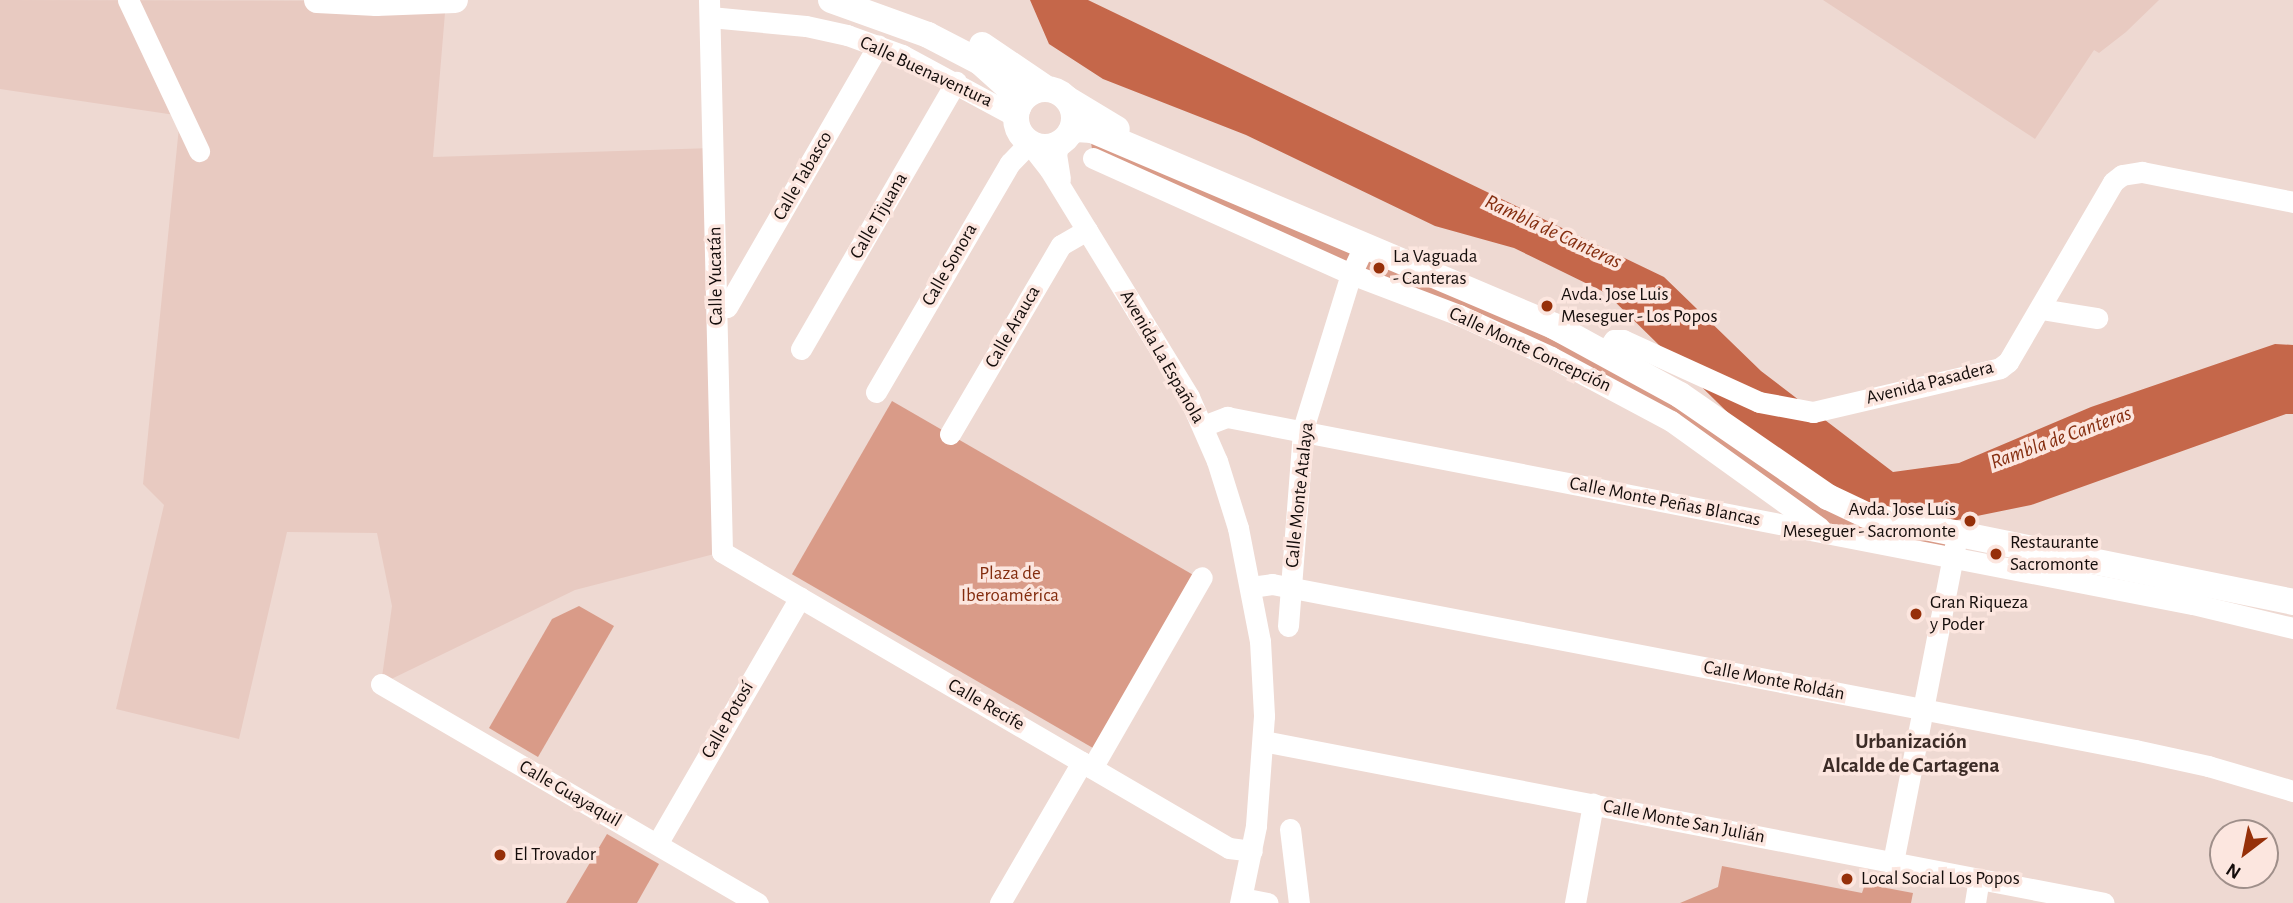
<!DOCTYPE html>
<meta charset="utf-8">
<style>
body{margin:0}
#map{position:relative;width:2293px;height:903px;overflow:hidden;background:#eed9d2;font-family:"Alegreya Sans",sans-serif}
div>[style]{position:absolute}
.built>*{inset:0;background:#e8cac1}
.green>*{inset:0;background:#d99b88;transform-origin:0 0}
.water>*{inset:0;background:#c5674a}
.minor>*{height:21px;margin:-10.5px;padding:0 10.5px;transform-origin:10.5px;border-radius:10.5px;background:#fff}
.major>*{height:26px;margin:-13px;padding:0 13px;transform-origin:13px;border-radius:13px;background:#fff}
.major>.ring{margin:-13px;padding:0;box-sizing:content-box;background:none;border:26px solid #fff;border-radius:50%}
.dots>*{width:19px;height:19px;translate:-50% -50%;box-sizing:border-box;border:4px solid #fce6df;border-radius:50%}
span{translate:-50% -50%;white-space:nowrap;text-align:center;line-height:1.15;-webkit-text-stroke:7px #fce6df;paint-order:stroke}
.street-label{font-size:19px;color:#140d0b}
.poi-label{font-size:19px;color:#140d0b}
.left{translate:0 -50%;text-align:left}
.right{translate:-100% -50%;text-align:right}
.park-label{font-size:19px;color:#832c0e}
.water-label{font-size:21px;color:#852e10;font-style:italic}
.neighbourhood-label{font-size:21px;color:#3b2b26;font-weight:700}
.north{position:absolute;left:2209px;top:819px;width:70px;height:70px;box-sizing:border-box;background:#fce6df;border:2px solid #9f8f8a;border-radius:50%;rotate:212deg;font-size:19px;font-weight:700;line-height:28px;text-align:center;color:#140d0b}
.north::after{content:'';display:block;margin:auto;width:24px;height:32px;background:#963009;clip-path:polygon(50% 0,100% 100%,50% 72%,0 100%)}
</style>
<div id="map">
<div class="built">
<i style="clip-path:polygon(0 0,446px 1px,433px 157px,713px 148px,722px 552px,575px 590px,381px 684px,392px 606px,377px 533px,287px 532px,239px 739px,116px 709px,164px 505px,143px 484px,179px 127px,175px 115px,0 89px)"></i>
<i style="clip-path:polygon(1823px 0,2159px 0,2126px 32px,2099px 53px,2094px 50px,2035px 139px)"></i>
</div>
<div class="green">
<i style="clip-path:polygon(1090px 133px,1363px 248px,1956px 536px,1952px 557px,1827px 533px,1671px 421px,1093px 158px)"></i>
<i style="left:892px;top:401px;width:356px;height:200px;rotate:30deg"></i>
<i style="clip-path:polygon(579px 606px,614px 626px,538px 757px,489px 728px,552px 619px)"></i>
<i style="clip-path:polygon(607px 834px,659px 864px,637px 903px,566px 903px)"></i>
<i style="clip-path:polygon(1722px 866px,1862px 893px,1865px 884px,1913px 893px,1911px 903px,1680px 903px,1718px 887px)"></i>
</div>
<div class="water">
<i style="clip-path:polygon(1030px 0,1088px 0,1664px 277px,1761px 371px,1893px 472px,1959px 463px,2091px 407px,2275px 344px,2293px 345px,2293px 414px,2286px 414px,2031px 505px,1918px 528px,1773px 457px,1606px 293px,1514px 248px,1435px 226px,1246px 135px,1103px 79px,1049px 44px)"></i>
</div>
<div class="minor">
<i style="left:128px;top:0;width:167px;rotate:64.8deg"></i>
<i style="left:709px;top:0;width:552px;rotate:88.65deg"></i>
<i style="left:722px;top:552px;width:587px;rotate:30.28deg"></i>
<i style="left:1229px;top:848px;width:23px;rotate:7deg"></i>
<i style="left:710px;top:17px;width:96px;rotate:5.4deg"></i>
<i style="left:806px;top:26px;width:42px;rotate:12.4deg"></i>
<i style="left:847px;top:35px;width:59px;rotate:20deg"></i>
<i style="left:902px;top:55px;width:128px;rotate:28.4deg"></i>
<i style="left:1059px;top:144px;width:10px;rotate:107deg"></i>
<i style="left:1056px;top:154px;width:25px;rotate:81deg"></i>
<i style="left:1093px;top:158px;width:283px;rotate:24.2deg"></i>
<i style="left:1351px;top:274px;width:116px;rotate:20.8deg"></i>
<i style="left:1459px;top:315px;width:101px;rotate:24.5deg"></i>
<i style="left:1551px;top:357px;width:136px;rotate:28.1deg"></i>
<i style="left:1671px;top:421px;width:183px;rotate:35.7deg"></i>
<i style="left:727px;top:307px;width:302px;rotate:-60deg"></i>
<i style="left:2041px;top:309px;width:57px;rotate:9.1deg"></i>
<i style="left:801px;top:349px;width:309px;rotate:-59.9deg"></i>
<i style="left:1605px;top:352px;width:15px;rotate:-53deg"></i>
<i style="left:1614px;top:340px;width:9px"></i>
<i style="left:1623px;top:340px;width:149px;rotate:24.5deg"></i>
<i style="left:1759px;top:402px;width:55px;rotate:10.5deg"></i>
<i style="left:1813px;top:412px;width:192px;rotate:-13.2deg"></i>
<i style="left:2000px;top:368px;width:10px;rotate:-37deg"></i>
<i style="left:2008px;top:362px;width:208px;rotate:-59.7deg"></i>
<i style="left:2113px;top:182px;width:11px;rotate:-38deg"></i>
<i style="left:2122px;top:175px;width:20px;rotate:-9deg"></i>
<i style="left:2142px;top:172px;width:154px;rotate:11.2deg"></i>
<i style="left:876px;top:392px;width:265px;rotate:-59.7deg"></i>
<i style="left:1010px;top:163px;width:28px;rotate:-46deg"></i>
<i style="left:1029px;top:143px;width:34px;rotate:52deg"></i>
<i style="left:1050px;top:170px;width:266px;rotate:58.5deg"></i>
<i style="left:1189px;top:397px;width:70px;rotate:66.4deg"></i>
<i style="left:1217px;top:461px;width:70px;rotate:72.6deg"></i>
<i style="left:1238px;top:528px;width:115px;rotate:79deg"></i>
<i style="left:1260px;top:641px;width:75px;rotate:86.9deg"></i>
<i style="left:1264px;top:716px;width:110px;rotate:94.2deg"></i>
<i style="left:1256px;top:826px;width:79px;rotate:101.7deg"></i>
<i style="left:1203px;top:426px;width:26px;rotate:-21deg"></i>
<i style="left:1227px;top:417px;width:984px;rotate:10.96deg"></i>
<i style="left:2193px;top:604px;width:103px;rotate:13.5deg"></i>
<i style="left:950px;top:434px;width:219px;rotate:-59.6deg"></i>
<i style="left:1061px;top:245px;width:30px;rotate:-30deg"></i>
<i style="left:1251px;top:587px;width:21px;rotate:-8deg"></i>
<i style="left:1272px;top:584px;width:879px;rotate:10.89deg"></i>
<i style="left:2135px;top:750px;width:75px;rotate:12.4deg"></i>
<i style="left:2208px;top:766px;width:89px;rotate:16.4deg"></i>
<i style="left:1288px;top:626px;width:198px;rotate:-85.6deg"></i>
<i style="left:1303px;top:429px;width:162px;rotate:-72.8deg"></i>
<i style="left:1351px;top:274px;width:29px;rotate:-65deg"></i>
<i style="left:381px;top:684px;width:436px;rotate:30.2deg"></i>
<i style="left:1263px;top:741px;width:856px;rotate:10.9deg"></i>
<i style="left:1092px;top:768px;width:220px;rotate:-60.1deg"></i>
<i style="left:1290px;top:829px;width:75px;rotate:83.1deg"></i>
<i style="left:657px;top:844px;width:285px;rotate:-59.9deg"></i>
<i style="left:1893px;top:862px;width:323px;rotate:-78.9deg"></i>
<i style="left:1242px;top:898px;width:26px;rotate:11deg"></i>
<i style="left:1000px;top:903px;width:163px;rotate:-59.8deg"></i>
<i style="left:1575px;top:903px;width:101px;rotate:-79.7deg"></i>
<i style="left:1975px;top:903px;width:24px;rotate:-81deg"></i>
</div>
<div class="major">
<i style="left:317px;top:0;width:59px;rotate:2.9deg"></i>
<i style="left:376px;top:3px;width:79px;rotate:-2.2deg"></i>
<i style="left:831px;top:0;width:103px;rotate:19.8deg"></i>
<i style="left:928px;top:35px;width:59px;rotate:27.4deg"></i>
<i style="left:980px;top:62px;width:36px;rotate:42deg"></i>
<i style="left:1007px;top:86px;width:24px;rotate:62deg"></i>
<i style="left:982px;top:45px;width:78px;rotate:34.1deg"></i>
<i class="ring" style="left:1016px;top:89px;width:32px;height:32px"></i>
<i style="left:1067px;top:99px;width:58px;rotate:31deg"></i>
<i style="left:1070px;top:133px;width:7px;rotate:-34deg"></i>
<i style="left:1076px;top:129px;width:16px;rotate:4deg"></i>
<i style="left:1092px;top:130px;width:502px;rotate:22.99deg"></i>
<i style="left:1554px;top:326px;width:144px;rotate:28.7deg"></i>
<i style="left:1680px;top:395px;width:180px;rotate:34.6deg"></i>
<i style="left:1828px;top:497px;width:42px;rotate:25.3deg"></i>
<i style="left:1866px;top:515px;width:436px;rotate:11.5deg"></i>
</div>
<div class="dots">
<i style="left:1379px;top:268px;background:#963009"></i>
<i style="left:1547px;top:306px;background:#963009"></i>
<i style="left:1970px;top:521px;background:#963009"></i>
<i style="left:1996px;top:554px;background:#963009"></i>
<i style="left:1916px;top:614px;background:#963009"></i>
<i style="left:500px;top:855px;background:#963009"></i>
<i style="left:1847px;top:879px;background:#963009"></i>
</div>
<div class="street-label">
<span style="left:926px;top:72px;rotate:25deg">Calle Buenaventura</span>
<span style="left:803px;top:176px;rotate:-60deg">Calle Tabasco</span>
<span style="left:879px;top:216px;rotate:-60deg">Calle Tijuana</span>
<span style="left:950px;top:265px;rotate:-60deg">Calle Sonora</span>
<span style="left:716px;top:276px;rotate:-91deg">Calle Yucatán</span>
<span style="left:1013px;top:327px;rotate:-60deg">Calle Arauca</span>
<span style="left:1530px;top:350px;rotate:25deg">Calle Monte Concepción</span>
<span style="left:1162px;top:357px;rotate:60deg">Avenida La Española</span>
<span style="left:1930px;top:383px;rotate:-14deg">Avenida Pasadera</span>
<span style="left:1300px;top:495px;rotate:-84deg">Calle Monte Atalaya</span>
<span style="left:1665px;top:502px;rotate:11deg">Calle Monte Peñas Blancas</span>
<span style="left:1774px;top:681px;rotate:11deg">Calle Monte Roldán</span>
<span style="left:986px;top:705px;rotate:30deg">Calle Recife</span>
<span style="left:728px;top:720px;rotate:-60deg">Calle Potosí</span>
<span style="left:570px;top:794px;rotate:30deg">Calle Guayaquil</span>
<span style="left:1684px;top:822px;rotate:11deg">Calle Monte San Julián</span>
</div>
<div class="poi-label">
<span class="left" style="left:1393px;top:268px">La Vaguada<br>- Canteras</span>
<span class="left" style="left:1561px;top:306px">Avda. Jose Luis<br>Meseguer - Los Popos</span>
<span class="right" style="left:1956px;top:521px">Avda. Jose Luis<br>Meseguer - Sacromonte</span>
<span class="left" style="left:2010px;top:554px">Restaurante<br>Sacromonte</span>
<span class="left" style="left:1930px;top:614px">Gran Riqueza<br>y Poder</span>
<span class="left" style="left:514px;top:855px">El Trovador</span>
<span class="left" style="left:1861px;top:879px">Local Social Los Popos</span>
</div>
<div class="park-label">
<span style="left:1010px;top:585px">Plaza de<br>Iberoamérica</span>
</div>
<div class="water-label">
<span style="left:1553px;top:232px;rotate:25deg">Rambla de Canteras</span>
<span style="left:2061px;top:438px;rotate:-20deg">Rambla de Canteras</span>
</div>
<div class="neighbourhood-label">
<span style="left:1911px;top:754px">Urbanización<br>Alcalde de Cartagena</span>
</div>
<div class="north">N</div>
</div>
